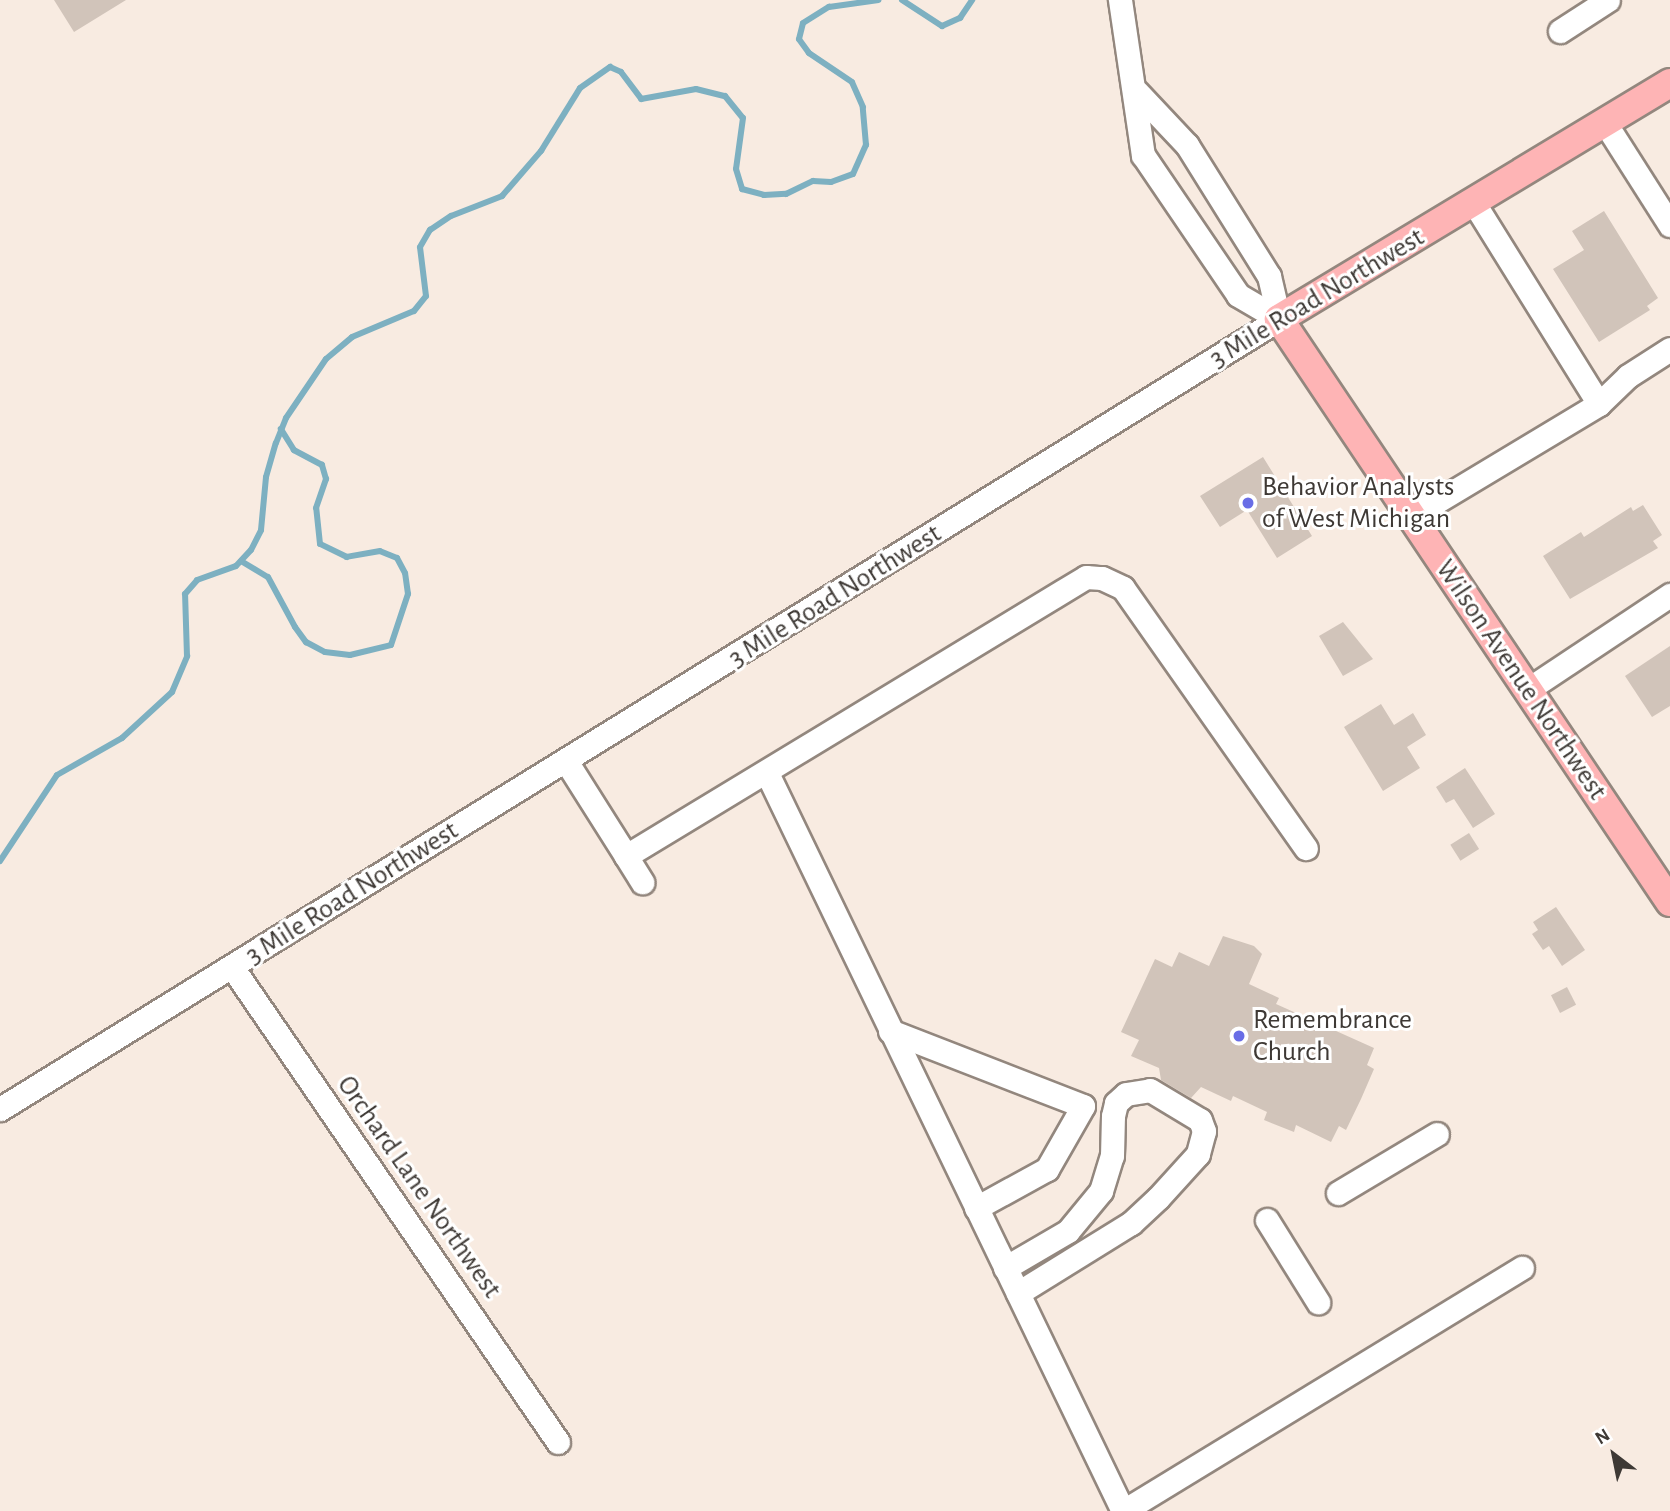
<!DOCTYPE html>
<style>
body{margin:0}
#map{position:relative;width:1670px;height:1511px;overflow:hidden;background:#f8ebe1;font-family:"Alegreya Sans",sans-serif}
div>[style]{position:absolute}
.stream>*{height:6px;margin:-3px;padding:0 3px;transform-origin:3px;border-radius:3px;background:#7db0c1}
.building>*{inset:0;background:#d1c4ba;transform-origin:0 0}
.roads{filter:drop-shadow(2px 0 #93877e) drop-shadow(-2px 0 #93877e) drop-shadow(0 2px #93877e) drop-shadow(0 -2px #93877e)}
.minor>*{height:23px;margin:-11.5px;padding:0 11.5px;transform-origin:11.5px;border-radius:11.5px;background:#fff}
.major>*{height:28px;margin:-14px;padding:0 14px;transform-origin:14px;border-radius:14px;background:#feb4b5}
.dots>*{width:19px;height:19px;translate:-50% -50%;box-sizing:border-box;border:4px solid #fff;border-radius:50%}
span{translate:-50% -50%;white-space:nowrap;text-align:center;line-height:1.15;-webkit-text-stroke:6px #fff;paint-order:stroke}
.street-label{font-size:28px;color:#3e3935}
.poi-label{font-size:28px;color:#3e3935}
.left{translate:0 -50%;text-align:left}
.north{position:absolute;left:1579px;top:1420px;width:70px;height:70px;-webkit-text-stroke:5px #fff;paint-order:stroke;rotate:328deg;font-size:19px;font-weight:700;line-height:28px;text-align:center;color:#3e3935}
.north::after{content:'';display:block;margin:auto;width:24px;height:32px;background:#3e3935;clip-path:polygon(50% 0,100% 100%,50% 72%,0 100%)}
</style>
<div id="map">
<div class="stream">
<i style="left:902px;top:0;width:48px;rotate:33deg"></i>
<i style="left:942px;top:26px;width:20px;rotate:-24deg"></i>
<i style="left:960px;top:18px;width:22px;rotate:-56deg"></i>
<i style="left:241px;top:561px;width:31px;rotate:31deg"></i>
<i style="left:268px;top:577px;width:57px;rotate:61.6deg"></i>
<i style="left:295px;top:627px;width:19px;rotate:54deg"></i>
<i style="left:306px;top:642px;width:21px;rotate:28deg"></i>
<i style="left:325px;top:652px;width:25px;rotate:7deg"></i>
<i style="left:350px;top:655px;width:42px;rotate:-13.7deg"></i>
<i style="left:391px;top:645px;width:54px;rotate:-71.6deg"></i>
<i style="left:408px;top:594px;width:21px;rotate:-98deg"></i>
<i style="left:405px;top:573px;width:17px;rotate:-118deg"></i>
<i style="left:397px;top:558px;width:18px;rotate:-158deg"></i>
<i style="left:380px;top:551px;width:34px;rotate:170deg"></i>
<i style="left:347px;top:557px;width:30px;rotate:-154deg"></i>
<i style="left:320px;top:544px;width:36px;rotate:-96deg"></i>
<i style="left:316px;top:508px;width:31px;rotate:-71deg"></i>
<i style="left:326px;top:479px;width:15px;rotate:-106deg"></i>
<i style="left:322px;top:465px;width:32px;rotate:-152deg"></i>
<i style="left:294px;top:450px;width:25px;rotate:-122deg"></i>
<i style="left:0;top:861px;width:103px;rotate:-56.5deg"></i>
<i style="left:57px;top:775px;width:75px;rotate:-29.6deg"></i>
<i style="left:122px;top:738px;width:68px;rotate:-42.6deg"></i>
<i style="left:172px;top:692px;width:39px;rotate:-67deg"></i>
<i style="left:187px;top:656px;width:62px;rotate:-91.8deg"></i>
<i style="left:185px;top:594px;width:18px;rotate:-49deg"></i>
<i style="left:197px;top:580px;width:41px;rotate:-19.7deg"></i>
<i style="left:236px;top:566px;width:22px;rotate:-47deg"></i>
<i style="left:251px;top:550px;width:22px;rotate:-63deg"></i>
<i style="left:261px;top:530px;width:53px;rotate:-84.6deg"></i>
<i style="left:266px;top:477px;width:35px;rotate:-74deg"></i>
<i style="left:276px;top:443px;width:27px;rotate:-68deg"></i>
<i style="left:286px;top:418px;width:71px;rotate:-55.9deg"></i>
<i style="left:326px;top:359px;width:34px;rotate:-40deg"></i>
<i style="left:352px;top:337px;width:67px;rotate:-22.8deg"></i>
<i style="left:414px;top:311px;width:19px;rotate:-51deg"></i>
<i style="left:426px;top:296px;width:49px;rotate:-97deg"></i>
<i style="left:420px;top:247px;width:20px;rotate:-60deg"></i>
<i style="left:430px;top:230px;width:25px;rotate:-34deg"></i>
<i style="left:451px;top:216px;width:55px;rotate:-21.4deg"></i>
<i style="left:502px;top:196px;width:60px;rotate:-49.1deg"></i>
<i style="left:541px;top:151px;width:74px;rotate:-58.2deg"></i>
<i style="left:580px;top:88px;width:37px;rotate:-35deg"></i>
<i style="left:610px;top:67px;width:12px;rotate:24deg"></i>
<i style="left:621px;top:72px;width:34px;rotate:53deg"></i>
<i style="left:641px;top:99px;width:56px;rotate:-10.3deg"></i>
<i style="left:696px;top:89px;width:30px;rotate:14deg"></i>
<i style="left:725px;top:96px;width:28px;rotate:51deg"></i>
<i style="left:743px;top:118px;width:51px;rotate:97.8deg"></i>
<i style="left:736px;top:169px;width:21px;rotate:73deg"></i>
<i style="left:742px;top:189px;width:23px;rotate:15deg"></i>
<i style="left:764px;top:195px;width:22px;rotate:-3deg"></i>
<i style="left:786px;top:194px;width:30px;rotate:-26deg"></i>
<i style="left:813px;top:181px;width:18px;rotate:3deg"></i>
<i style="left:831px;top:182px;width:23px;rotate:-20deg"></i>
<i style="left:853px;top:174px;width:32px;rotate:-66deg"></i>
<i style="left:866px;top:145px;width:38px;rotate:-95deg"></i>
<i style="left:863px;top:107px;width:27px;rotate:-114deg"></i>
<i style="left:852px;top:82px;width:52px;rotate:-146deg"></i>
<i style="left:809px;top:53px;width:17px;rotate:-126deg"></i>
<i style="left:799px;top:39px;width:16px;rotate:-76deg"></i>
<i style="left:803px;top:23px;width:31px;rotate:-32deg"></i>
<i style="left:829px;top:7px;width:50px;rotate:-8deg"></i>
</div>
<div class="building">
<i style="clip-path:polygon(54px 0,126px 0,74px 32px)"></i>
<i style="clip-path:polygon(1604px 211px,1658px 298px,1647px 306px,1650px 310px,1599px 342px,1553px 269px,1584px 250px,1572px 231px)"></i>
<i style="clip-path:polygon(1263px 457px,1312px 536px,1277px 558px,1247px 510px,1220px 527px,1200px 496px)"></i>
<i style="clip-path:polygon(1643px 505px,1662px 535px,1653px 541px,1658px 548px,1570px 599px,1543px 556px,1581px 532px,1584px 537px,1631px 507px,1633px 511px)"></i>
<i style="clip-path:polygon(1343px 622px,1373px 659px,1343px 676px,1319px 636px)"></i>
<i style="clip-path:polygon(1670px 646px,1670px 706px,1652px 717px,1625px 676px)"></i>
<i style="clip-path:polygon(1381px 704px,1394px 725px,1413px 713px,1426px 735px,1407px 747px,1420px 768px,1383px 791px,1344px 727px)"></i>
<i style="clip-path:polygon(1465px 768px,1495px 814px,1473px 828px,1454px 799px,1446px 803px,1436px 787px)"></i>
<i style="left:1469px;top:833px;width:19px;height:22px;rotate:58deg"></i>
<i style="clip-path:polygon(1556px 907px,1585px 950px,1562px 966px,1549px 946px,1543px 950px,1532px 934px,1538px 930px,1533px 922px)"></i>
<i style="clip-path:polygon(1223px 936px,1254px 946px,1262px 954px,1249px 984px,1279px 998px,1276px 1004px,1374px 1048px,1367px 1065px,1374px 1069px,1361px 1099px,1346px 1130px,1339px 1126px,1331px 1142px,1296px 1125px,1294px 1132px,1264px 1120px,1267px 1112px,1233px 1096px,1231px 1101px,1201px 1087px,1191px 1098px,1161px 1080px,1159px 1068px,1131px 1056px,1139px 1040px,1121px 1032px,1155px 959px,1172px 967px,1179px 952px,1209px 966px)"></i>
<i style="left:1567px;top:987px;width:20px;height:18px;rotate:63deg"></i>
</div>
<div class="roads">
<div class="minor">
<i style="left:1120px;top:0;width:157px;rotate:81.6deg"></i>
<i style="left:1143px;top:155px;width:169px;rotate:55.8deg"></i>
<i style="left:1238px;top:295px;width:48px;rotate:30.3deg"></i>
<i style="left:1560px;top:31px;width:57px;rotate:-32.9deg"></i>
<i style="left:1137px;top:92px;width:73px;rotate:46.7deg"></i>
<i style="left:1187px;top:145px;width:155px;rotate:58deg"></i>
<i style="left:1269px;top:276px;width:44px;rotate:76.9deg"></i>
<i style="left:1605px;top:123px;width:121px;rotate:57.5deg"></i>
<i style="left:1599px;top:404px;width:40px;rotate:-44deg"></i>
<i style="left:1628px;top:376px;width:50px;rotate:-32.7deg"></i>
<i style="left:1408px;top:512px;width:30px;rotate:-20deg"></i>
<i style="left:1436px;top:502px;width:190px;rotate:-31deg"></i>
<i style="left:1599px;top:404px;width:237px;rotate:-121.9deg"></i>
<i style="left:1527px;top:690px;width:172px;rotate:-33.6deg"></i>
<i style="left:566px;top:761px;width:112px;rotate:57.7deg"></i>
<i style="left:626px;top:856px;width:538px;rotate:-31.24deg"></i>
<i style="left:1086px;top:577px;width:16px;rotate:4deg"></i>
<i style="left:1102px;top:578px;width:23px;rotate:25deg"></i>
<i style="left:1123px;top:588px;width:318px;rotate:54.9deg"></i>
<i style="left:767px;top:773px;width:819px;rotate:64.25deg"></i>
<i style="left:626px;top:856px;width:31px;rotate:58deg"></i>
<i style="left:232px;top:967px;width:576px;rotate:55.54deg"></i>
<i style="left:890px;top:1031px;width:207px;rotate:21.2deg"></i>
<i style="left:1083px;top:1106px;width:73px;rotate:119.7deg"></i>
<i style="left:1047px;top:1169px;width:81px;rotate:151.2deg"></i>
<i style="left:0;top:1109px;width:1503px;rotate:-31.7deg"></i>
<i style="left:1338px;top:1193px;width:115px;rotate:-30.8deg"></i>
<i style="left:1267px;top:1220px;width:97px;rotate:58.1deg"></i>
<i style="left:1005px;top:1268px;width:73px;rotate:-30.4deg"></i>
<i style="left:1068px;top:1231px;width:52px;rotate:-50.5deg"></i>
<i style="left:1101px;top:1191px;width:37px;rotate:-73deg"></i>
<i style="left:1112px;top:1156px;width:40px;rotate:-88.6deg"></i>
<i style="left:1113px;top:1116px;width:13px;rotate:-77deg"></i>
<i style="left:1116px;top:1103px;width:13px;rotate:-42deg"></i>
<i style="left:1126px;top:1094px;width:24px;rotate:-9deg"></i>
<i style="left:1150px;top:1090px;width:58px;rotate:31deg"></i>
<i style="left:1200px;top:1120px;width:12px;rotate:70deg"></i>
<i style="left:1204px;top:1131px;width:24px;rotate:105deg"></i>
<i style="left:1198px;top:1154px;width:59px;rotate:132.3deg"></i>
<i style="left:1158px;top:1198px;width:37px;rotate:137deg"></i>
<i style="left:1131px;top:1223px;width:133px;rotate:148.2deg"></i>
<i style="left:1125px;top:1510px;width:465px;rotate:-31.4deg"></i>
</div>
<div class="major">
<i style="left:1670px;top:83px;width:457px;rotate:148.9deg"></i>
<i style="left:1279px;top:319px;width:702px;rotate:56.15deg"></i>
</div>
</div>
<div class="dots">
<i style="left:1248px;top:503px;background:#696de6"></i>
<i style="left:1239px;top:1036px;background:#696de6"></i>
</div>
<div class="street-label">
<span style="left:1317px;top:298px;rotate:-31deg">3 Mile Road Northwest</span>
<span style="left:835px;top:596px;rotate:-32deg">3 Mile Road Northwest</span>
<span style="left:1521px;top:680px;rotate:56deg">Wilson Avenue Northwest</span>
<span style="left:352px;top:893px;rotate:-32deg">3 Mile Road Northwest</span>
<span style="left:419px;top:1187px;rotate:55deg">Orchard Lane Northwest</span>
</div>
<div class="poi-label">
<span class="left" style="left:1262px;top:503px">Behavior Analysts<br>of West Michigan</span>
<span class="left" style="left:1253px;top:1036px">Remembrance<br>Church</span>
</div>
<div class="north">N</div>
</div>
